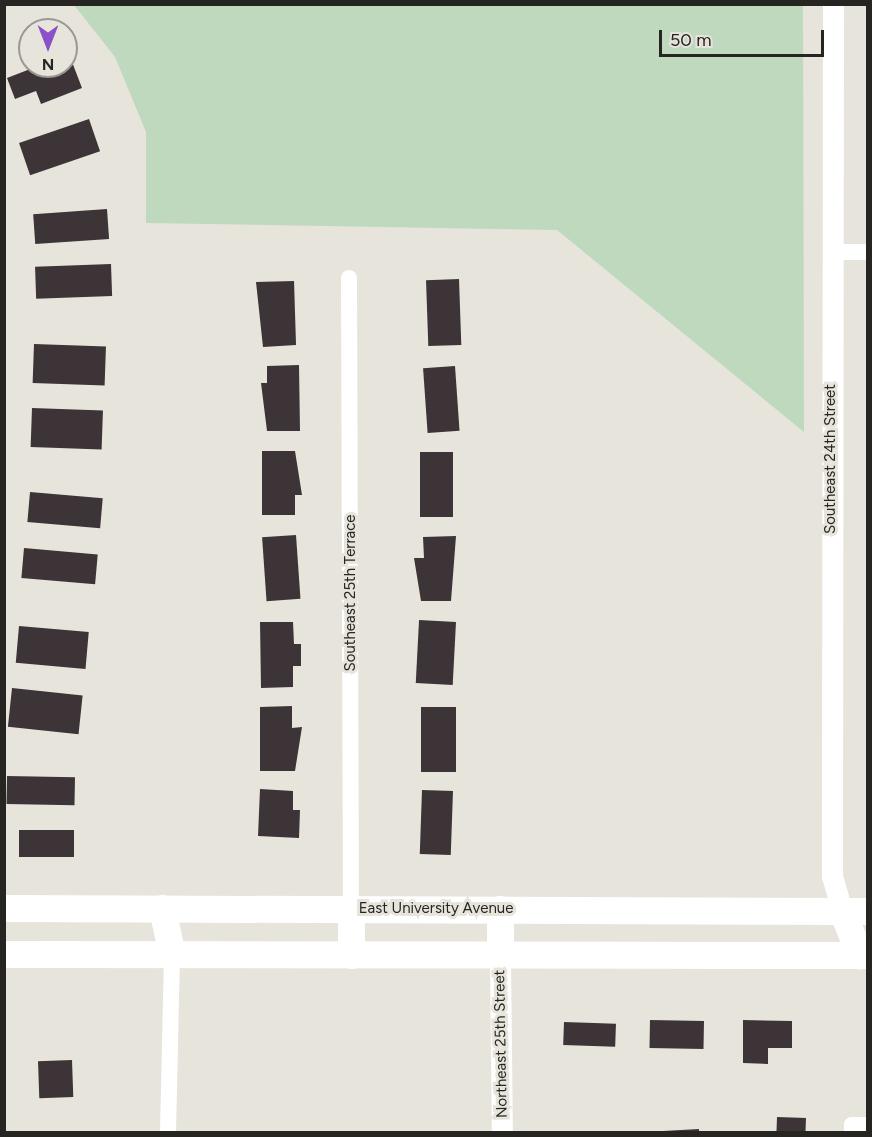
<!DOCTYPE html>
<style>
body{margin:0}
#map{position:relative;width:872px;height:1137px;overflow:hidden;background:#e7e4dc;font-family:Figtree,sans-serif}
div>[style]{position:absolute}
.green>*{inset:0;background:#bfd9be}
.building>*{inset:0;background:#3c3436;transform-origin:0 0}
.minor>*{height:16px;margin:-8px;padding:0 8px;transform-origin:8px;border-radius:8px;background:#fff}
.tertiary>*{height:21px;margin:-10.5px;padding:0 10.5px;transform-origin:10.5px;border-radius:10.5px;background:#fff}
.primary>*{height:27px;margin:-13.5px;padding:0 13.5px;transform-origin:13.5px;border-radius:13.5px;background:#fff}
span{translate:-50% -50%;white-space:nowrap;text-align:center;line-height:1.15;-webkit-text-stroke:6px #e7e4dc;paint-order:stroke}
.street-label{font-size:15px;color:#262522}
.frame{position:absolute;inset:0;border:6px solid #262522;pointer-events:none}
.north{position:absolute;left:18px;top:18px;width:60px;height:60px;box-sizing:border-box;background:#e7e4dc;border:2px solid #9a9892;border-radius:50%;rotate:180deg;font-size:16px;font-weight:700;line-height:24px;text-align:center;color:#262522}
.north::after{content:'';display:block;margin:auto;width:21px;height:27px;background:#8b51c8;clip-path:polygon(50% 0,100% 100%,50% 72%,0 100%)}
.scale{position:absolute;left:659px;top:30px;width:165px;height:27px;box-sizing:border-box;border:3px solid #262522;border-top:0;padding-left:8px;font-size:18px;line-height:21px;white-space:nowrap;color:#262522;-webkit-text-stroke:4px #e7e4dc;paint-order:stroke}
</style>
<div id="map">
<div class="green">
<i style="clip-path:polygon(74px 5px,803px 5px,804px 432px,557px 230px,146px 223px,146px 132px,115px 57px)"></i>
</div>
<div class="building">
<i style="clip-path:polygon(69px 54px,82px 88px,41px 104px,36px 91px,15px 99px,7px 78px,38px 66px,66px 66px)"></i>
<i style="left:89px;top:119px;width:34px;height:74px;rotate:71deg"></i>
<i style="left:107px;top:209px;width:30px;height:74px;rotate:86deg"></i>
<i style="left:111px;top:264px;width:32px;height:76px;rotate:88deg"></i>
<i style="left:459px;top:279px;width:66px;height:33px;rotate:88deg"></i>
<i style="clip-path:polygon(294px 281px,296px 345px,263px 347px,256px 282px)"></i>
<i style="left:34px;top:344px;width:72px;height:39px;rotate:2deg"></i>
<i style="clip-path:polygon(299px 365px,300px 431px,267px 431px,261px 383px,267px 383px,267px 366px)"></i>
<i style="left:455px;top:366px;width:65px;height:32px;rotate:86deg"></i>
<i style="left:32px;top:408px;width:71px;height:39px;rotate:2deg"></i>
<i style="clip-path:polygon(262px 451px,295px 451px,302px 495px,295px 495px,295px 515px,262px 515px)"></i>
<i style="left:420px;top:452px;width:33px;height:65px"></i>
<i style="left:30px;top:492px;width:73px;height:30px;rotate:5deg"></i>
<i style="left:296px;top:535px;width:64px;height:34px;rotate:86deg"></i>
<i style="clip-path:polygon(456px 536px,451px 601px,421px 601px,414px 558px,424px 558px,423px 537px)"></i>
<i style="left:24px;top:548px;width:74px;height:30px;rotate:5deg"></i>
<i style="clip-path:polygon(260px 622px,293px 622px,294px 644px,301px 644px,301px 666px,293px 666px,293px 687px,261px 688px)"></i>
<i style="left:456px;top:622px;width:63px;height:37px;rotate:93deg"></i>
<i style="left:19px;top:626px;width:70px;height:37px;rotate:5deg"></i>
<i style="left:12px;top:688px;width:71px;height:39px;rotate:6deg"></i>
<i style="clip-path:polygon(292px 706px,292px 728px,302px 727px,295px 771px,260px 771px,260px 707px)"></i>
<i style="left:421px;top:707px;width:35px;height:65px"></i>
<i style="left:7px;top:776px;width:68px;height:28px;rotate:1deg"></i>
<i style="clip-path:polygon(260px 789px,293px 791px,293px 810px,300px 810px,299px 838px,258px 836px)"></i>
<i style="left:422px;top:790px;width:31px;height:64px;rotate:2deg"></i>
<i style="left:19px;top:830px;width:55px;height:27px"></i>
<i style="left:650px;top:1020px;width:54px;height:28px;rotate:1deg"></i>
<i style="clip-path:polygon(743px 1020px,792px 1021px,792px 1048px,768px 1048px,768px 1064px,743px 1063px)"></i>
<i style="left:564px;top:1022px;width:52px;height:23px;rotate:2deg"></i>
<i style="left:72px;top:1060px;width:37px;height:34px;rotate:88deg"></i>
<i style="left:777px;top:1117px;width:29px;height:15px;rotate:2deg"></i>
<i style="clip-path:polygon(699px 1129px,699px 1132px,663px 1132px,663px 1131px)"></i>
</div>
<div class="minor">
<i style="left:833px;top:252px;width:35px"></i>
<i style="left:349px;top:278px;width:631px;rotate:89.82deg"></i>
<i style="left:168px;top:1132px;width:177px;rotate:-88.7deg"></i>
<i style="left:852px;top:1132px;width:7px;rotate:-90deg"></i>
<i style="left:852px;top:1125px;width:16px"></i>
</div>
<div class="tertiary">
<i style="left:833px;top:4px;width:872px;rotate:90.07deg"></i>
<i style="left:832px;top:876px;width:36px;rotate:74deg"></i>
<i style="left:500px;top:955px;width:177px;rotate:89.4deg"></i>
</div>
<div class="primary">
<i style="left:4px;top:908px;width:864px;rotate:0.2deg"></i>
<i style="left:162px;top:908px;width:48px;rotate:78deg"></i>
<i style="left:351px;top:909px;width:46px;rotate:90deg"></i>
<i style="left:842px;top:911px;width:48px;rotate:67.8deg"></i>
<i style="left:4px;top:954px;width:864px;rotate:0.07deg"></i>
<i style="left:500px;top:955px;width:46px;rotate:-90deg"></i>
</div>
<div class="street-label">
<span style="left:831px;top:459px;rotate:-90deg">Southeast 24th Street</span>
<span style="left:351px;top:593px;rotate:-90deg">Southeast 25th Terrace</span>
<span style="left:436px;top:909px">East University Avenue</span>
<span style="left:501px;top:1044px;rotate:-91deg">Northeast 25th Street</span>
</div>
<div class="frame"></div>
<div class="north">N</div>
<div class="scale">50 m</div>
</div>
